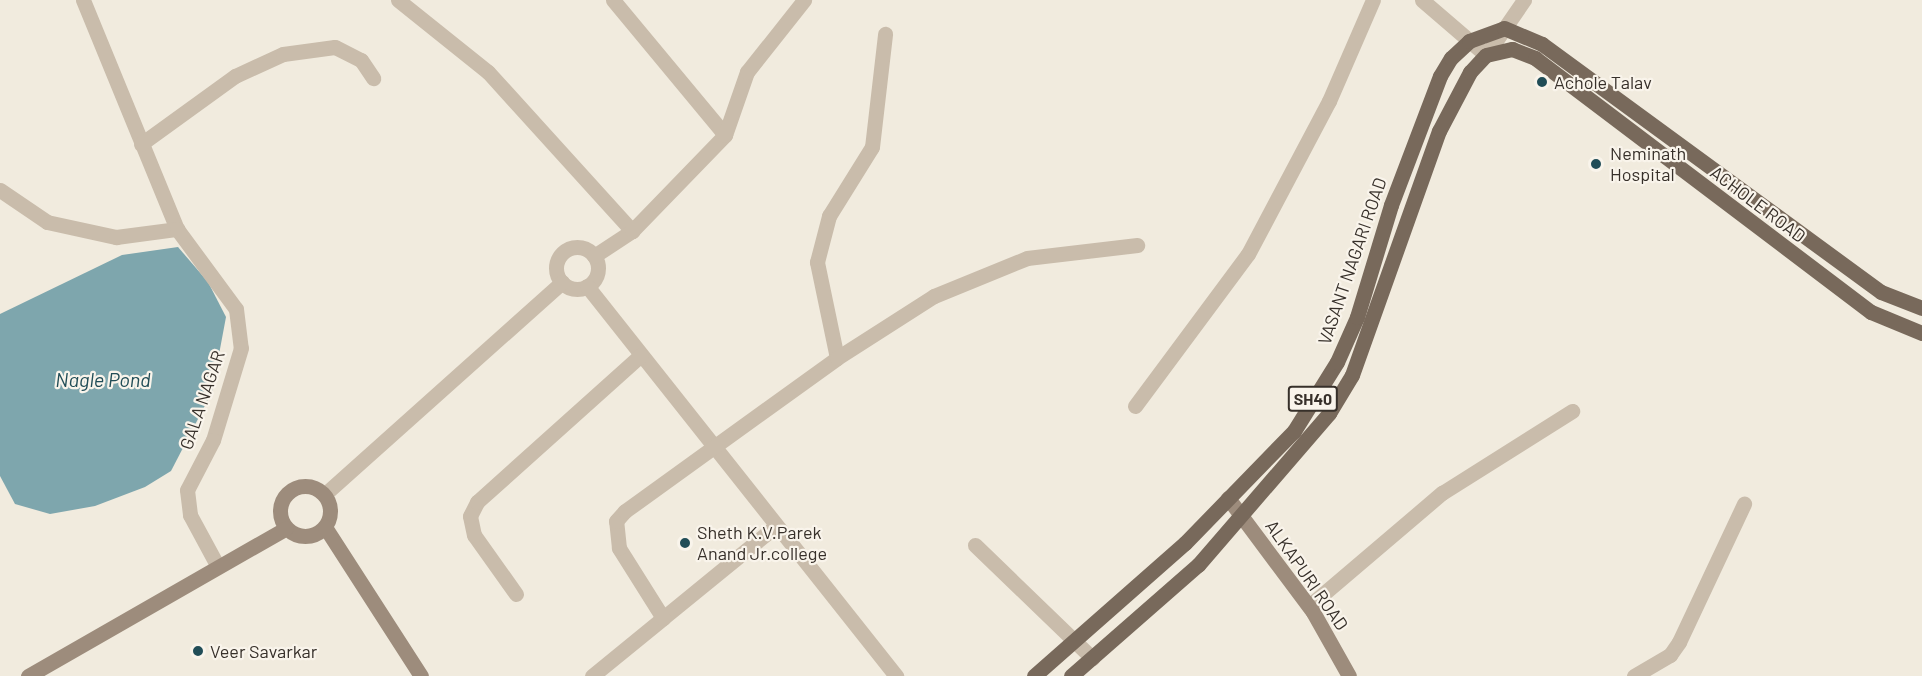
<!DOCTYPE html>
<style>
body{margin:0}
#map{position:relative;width:1922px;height:676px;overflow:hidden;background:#f1ebde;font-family:Barlow,sans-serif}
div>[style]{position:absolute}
.water>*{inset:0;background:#7ea6ad}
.street>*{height:15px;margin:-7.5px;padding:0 7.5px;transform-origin:7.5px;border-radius:7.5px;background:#c9bcab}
.street>.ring{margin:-7.5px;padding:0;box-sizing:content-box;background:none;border:15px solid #c9bcab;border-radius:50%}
.secondary>*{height:15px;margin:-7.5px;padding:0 7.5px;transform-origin:7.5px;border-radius:7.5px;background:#9d8c7c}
.secondary>.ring{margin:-7.5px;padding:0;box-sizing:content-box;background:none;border:15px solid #9d8c7c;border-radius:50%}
.primary>*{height:15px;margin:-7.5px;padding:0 7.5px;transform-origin:7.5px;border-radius:7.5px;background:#78695b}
.dots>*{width:16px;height:16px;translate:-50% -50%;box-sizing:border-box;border:3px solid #f9f4eb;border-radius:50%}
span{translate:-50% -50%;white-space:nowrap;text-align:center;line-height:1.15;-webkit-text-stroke:4.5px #f9f4eb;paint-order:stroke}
.shield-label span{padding:2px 4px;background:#f9f4eb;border:2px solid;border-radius:4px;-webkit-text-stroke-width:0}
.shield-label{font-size:16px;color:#37302a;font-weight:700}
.poi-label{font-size:18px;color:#37302a}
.left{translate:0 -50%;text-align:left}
.street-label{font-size:18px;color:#37302a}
.water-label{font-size:20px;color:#214d57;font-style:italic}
</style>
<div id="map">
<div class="water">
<i style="clip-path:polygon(178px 247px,208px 282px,226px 317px,212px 392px,171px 471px,145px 487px,95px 506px,50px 514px,15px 504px,0 476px,0 314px,122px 255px)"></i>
</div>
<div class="street">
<i style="left:83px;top:0;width:248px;rotate:67.7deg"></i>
<i style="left:398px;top:0;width:115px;rotate:38.7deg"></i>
<i style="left:488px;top:72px;width:215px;rotate:47.8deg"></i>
<i style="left:613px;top:0;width:175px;rotate:50.3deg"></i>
<i style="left:1422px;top:0;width:84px;rotate:40.7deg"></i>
<i style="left:1486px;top:55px;width:67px;rotate:-55.4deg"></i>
<i style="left:141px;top:144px;width:116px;rotate:-35.9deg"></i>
<i style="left:235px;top:76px;width:53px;rotate:-24.6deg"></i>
<i style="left:283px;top:54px;width:52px;rotate:-7.7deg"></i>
<i style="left:335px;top:47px;width:29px;rotate:27deg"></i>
<i style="left:361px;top:60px;width:22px;rotate:56deg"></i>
<i style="left:0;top:190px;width:57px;rotate:34.2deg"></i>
<i style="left:47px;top:222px;width:71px;rotate:12.3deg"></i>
<i style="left:116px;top:237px;width:62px;rotate:-7.5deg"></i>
<i style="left:177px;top:229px;width:99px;rotate:53.6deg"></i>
<i style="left:236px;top:309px;width:39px;rotate:83deg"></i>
<i style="left:241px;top:348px;width:96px;rotate:106.9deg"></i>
<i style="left:213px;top:440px;width:56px;rotate:117.5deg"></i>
<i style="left:187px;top:490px;width:25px;rotate:83deg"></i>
<i style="left:190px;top:515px;width:57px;rotate:61.6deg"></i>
<i class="ring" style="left:556px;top:247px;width:27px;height:27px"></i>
<i style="left:594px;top:256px;width:45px;rotate:-33.3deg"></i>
<i style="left:632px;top:231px;width:134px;rotate:-45.9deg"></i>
<i style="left:725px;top:135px;width:67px;rotate:-70.8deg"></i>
<i style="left:747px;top:72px;width:92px;rotate:-51.6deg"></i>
<i style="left:587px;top:286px;width:498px;rotate:51.6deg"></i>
<i style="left:837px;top:358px;width:98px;rotate:-101.8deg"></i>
<i style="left:817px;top:262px;width:48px;rotate:-75.4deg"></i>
<i style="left:829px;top:216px;width:81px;rotate:-58.1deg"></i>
<i style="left:872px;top:147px;width:114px;rotate:-83.4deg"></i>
<i style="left:1135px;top:406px;width:189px;rotate:-53.4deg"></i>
<i style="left:1248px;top:254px;width:173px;rotate:-62.1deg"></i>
<i style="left:1329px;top:101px;width:110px;rotate:-66.5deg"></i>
<i style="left:325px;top:494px;width:318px;rotate:-41.8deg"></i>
<i style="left:975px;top:545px;width:163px;rotate:44deg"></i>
<i style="left:516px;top:594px;width:72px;rotate:-125.4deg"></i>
<i style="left:474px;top:535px;width:19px;rotate:-102deg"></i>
<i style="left:470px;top:516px;width:16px;rotate:-63deg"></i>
<i style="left:477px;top:502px;width:220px;rotate:-41.9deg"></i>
<i style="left:1309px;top:606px;width:175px;rotate:-40.4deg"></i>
<i style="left:1442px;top:493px;width:154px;rotate:-32.2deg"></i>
<i style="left:663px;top:618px;width:146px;rotate:-39.2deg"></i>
<i style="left:592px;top:676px;width:92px;rotate:-39.2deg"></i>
<i style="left:663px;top:618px;width:83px;rotate:-122.2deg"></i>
<i style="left:619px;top:548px;width:27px;rotate:-96deg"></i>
<i style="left:616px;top:521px;width:13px;rotate:-48deg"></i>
<i style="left:625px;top:511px;width:261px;rotate:-35.8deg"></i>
<i style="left:837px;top:358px;width:115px;rotate:-32.6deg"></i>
<i style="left:934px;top:296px;width:100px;rotate:-22.2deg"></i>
<i style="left:1027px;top:258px;width:111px;rotate:-6.7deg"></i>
<i style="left:1634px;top:676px;width:42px;rotate:-30.3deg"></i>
<i style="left:1670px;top:655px;width:16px;rotate:-55deg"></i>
<i style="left:1679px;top:642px;width:153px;rotate:-64.8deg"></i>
</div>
<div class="secondary">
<i class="ring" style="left:280px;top:486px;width:35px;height:35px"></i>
<i style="left:1228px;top:498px;width:142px;rotate:53.3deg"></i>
<i style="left:1313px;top:612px;width:73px;rotate:60.6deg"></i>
<i style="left:325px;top:527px;width:177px;rotate:57.2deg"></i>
<i style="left:28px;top:676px;width:297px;rotate:-29.8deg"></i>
</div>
<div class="primary">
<i style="left:1034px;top:676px;width:201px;rotate:-41.4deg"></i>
<i style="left:1185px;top:543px;width:156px;rotate:-45.8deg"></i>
<i style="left:1294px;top:431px;width:81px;rotate:-58.1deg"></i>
<i style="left:1337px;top:362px;width:49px;rotate:-66deg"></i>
<i style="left:1357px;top:317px;width:117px;rotate:-73.1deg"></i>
<i style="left:1391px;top:205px;width:138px;rotate:-69.2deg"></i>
<i style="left:1440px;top:76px;width:21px;rotate:-59deg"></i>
<i style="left:1451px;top:58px;width:25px;rotate:-43deg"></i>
<i style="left:1469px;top:41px;width:37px;rotate:-20deg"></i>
<i style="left:1504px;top:28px;width:41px;rotate:22.8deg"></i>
<i style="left:1542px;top:44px;width:420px;rotate:36.2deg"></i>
<i style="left:1881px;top:292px;width:44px;rotate:21.3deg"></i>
<i style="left:1071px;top:676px;width:169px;rotate:-41.2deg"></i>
<i style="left:1198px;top:565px;width:201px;rotate:-49.2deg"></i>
<i style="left:1329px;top:413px;width:44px;rotate:-58.8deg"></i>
<i style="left:1352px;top:375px;width:259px;rotate:-70.4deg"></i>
<i style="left:1439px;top:131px;width:67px;rotate:-62.3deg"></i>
<i style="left:1470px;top:72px;width:23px;rotate:-47deg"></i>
<i style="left:1486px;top:55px;width:27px;rotate:-13deg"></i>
<i style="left:1512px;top:49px;width:25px;rotate:21deg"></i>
<i style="left:1535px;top:58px;width:421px;rotate:37.1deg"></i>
<i style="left:1871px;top:312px;width:55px;rotate:22.4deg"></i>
</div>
<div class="dots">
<i style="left:1542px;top:82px;background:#214d57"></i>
<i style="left:1596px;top:164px;background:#214d57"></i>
<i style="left:685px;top:543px;background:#214d57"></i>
<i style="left:198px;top:651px;background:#214d57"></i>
</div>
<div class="shield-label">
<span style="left:1313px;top:399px">SH40</span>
</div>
<div class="poi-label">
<span class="left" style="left:1554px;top:82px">Achole Talav</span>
<span class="left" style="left:1610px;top:164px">Neminath<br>Hospital</span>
<span class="left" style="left:697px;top:543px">Sheth K.V.Parek<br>Anand Jr.college</span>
<span class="left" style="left:210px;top:651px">Veer Savarkar</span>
</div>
<div class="street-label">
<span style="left:1758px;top:204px;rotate:37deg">ACHOLE ROAD</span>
<span style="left:1352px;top:261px;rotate:-71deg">VASANT NAGARI ROAD</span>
<span style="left:202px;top:400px;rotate:-71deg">GALA NAGAR</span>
<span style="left:1307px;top:575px;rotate:55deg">ALKAPURI ROAD</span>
</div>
<div class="water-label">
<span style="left:103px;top:379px">Nagle Pond</span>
</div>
</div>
